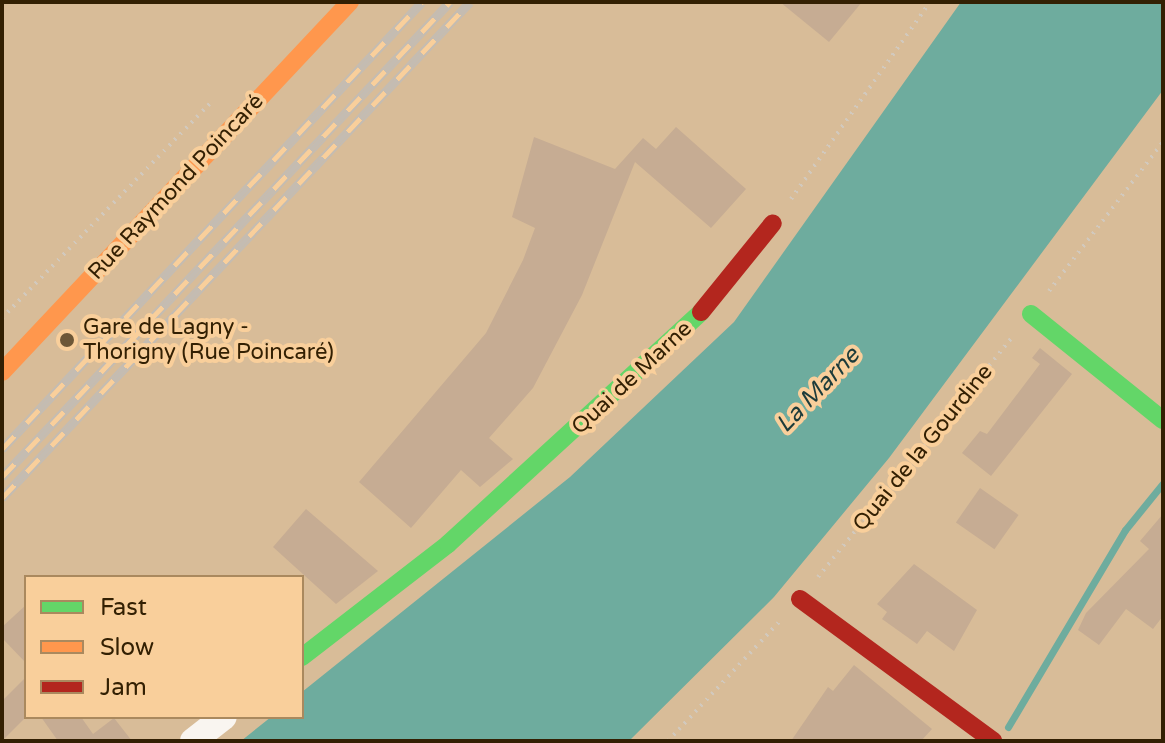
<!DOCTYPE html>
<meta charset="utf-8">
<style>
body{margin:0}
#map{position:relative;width:1165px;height:743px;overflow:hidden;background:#d8bc98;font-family:"Varela Round",sans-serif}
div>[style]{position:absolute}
.water>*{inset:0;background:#6eac9e}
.stream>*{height:7px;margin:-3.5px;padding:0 3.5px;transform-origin:3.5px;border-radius:3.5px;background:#6eac9e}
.building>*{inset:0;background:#c6ac93;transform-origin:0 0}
.path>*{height:4px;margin-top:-2px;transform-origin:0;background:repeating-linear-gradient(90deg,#d2c9bd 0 2px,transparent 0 8px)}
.street>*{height:26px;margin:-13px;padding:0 13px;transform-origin:13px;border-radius:13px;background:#f9f5f0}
.fast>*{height:18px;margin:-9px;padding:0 9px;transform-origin:9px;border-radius:9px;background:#63d668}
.slow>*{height:18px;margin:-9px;padding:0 9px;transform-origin:9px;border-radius:9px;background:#ff974d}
.jam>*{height:18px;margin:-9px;padding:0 9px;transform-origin:9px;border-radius:9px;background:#b3261e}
.rail>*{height:9px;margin-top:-4.5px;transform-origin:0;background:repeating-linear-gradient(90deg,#f9cf9b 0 18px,#c4bcb2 0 36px);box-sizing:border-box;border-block:2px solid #c4bcb2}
.dots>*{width:22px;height:22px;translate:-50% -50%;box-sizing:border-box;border:4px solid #f9cf9b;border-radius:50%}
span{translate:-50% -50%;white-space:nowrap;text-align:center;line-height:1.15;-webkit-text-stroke:8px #f9cf9b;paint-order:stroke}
.street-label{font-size:22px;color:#332003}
.poi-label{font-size:22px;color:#332003}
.left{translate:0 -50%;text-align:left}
.water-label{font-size:24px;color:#1c3b3a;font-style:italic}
.frame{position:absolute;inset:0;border:4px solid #332003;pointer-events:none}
.legend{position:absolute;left:24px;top:575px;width:280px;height:144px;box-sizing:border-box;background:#f9cf9b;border:2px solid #aa895e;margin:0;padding:10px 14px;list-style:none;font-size:24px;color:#332003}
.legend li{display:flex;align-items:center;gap:16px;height:40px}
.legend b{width:40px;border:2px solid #aa895e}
</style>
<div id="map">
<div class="water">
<i style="clip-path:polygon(961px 2px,1163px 2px,1163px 90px,889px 458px,774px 597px,629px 741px,241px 741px,271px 717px,302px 717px,302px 692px,570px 477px,734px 322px)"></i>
</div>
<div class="stream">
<i style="left:1008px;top:727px;width:229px;rotate:-59.3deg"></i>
<i style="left:1125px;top:530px;width:60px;rotate:-51deg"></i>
</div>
<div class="building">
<i style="clip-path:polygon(780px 2px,862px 2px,829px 42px)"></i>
<i style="clip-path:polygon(676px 127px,746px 189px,711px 228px,635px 162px,582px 295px,533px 388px,489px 438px,513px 459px,480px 487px,461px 470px,411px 528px,359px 482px,486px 333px,523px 260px,535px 228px,512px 217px,534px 137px,615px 169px,643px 138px,656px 149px)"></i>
<i style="clip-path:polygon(1040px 348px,1072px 374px,991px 476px,962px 453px,980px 431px,987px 434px,1040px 364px,1032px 358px)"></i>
<i style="left:980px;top:488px;width:47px;height:42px;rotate:35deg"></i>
<i style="clip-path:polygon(306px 509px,378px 571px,336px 604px,273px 547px)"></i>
<i style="clip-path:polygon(1163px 514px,1163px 616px,1153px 629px,1126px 609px,1099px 645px,1078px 630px,1086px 613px,1149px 549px,1140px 541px)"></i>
<i style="clip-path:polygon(914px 564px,977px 610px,954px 651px,927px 631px,917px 644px,882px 619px,887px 612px,877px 604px)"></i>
<i style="clip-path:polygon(26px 605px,26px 663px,2px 638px,2px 627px)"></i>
<i style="clip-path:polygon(854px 665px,932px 729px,921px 741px,791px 741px,828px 687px,833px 691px)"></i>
<i style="clip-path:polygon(26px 677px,26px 717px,2px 741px,2px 701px)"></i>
<i style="clip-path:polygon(41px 717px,81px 717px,93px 734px,114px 718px,132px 741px,58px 741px)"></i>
</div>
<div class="path">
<i style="left:791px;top:199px;width:241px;rotate:-54.8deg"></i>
<i style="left:1049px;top:291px;width:188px;rotate:-52.6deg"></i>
<i style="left:2px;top:318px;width:302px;rotate:-45.9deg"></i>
<i style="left:818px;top:577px;width:311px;rotate:-51deg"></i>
<i style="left:668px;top:741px;width:166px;rotate:-47deg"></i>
</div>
<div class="street">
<i style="left:193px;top:741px;width:39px;rotate:-38deg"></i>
</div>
<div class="fast">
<i style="left:1031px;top:314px;width:169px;rotate:38.8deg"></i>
<i style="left:302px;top:657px;width:185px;rotate:-37.7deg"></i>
<i style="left:448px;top:544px;width:343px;rotate:-42.5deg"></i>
</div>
<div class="slow">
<i style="left:2px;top:372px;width:508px;rotate:-46.76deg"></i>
</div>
<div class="jam">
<i style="left:701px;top:312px;width:114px;rotate:-51deg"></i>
<i style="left:800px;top:599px;width:240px;rotate:36.3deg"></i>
</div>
<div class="rail">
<i style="left:2px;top:449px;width:613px;rotate:-46.78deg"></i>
<i style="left:2px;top:477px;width:653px;rotate:-46.68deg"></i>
<i style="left:2px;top:498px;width:682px;rotate:-46.66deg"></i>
</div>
<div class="dots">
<i style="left:67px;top:340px;background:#6d5737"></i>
</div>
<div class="street-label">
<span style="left:176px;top:187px;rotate:-47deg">Rue Raymond Poincaré</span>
<span style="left:632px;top:378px;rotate:-43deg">Quai de Marne</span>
<span style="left:923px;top:448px;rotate:-51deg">Quai de la Gourdine</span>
</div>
<div class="poi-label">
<span class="left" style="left:83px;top:340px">Gare de Lagny -<br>Thorigny (Rue Poincaré)</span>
</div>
<div class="water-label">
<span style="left:818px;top:390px;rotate:-46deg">La Marne</span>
</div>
<div class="frame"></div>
<ul class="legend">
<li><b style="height:10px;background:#63d668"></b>Fast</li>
<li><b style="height:10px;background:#ff974d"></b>Slow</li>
<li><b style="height:10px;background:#b3261e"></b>Jam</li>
</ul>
</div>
